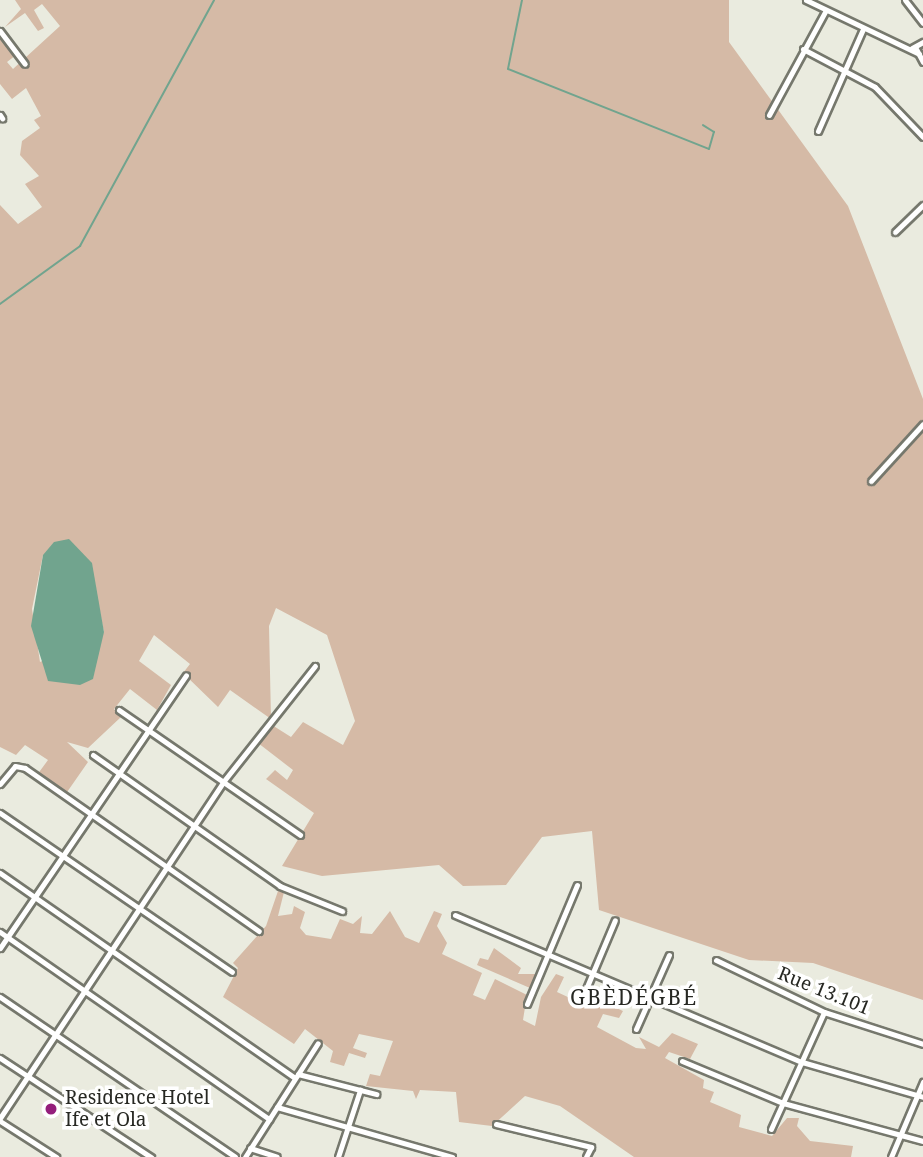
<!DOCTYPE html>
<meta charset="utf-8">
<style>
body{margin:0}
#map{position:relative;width:923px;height:1157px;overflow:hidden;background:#eaebdf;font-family:"Noto Serif",serif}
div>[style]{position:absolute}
.green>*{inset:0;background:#d5baa6}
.water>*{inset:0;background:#71a48e}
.stream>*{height:2px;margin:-1px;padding:0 1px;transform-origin:1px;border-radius:1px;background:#71a48e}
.roads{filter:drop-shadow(2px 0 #76786d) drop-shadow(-2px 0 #76786d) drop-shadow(0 2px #76786d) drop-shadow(0 -2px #76786d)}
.minor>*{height:5px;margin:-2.5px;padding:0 2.5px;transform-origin:2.5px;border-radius:2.5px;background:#fff}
.dots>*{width:19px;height:19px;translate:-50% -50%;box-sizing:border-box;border:4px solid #fff;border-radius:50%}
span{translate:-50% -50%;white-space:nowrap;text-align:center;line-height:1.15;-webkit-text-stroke:7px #fff;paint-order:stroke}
.street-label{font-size:19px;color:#272823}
.poi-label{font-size:19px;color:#272823}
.left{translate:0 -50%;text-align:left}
.neighbourhood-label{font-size:21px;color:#272823;letter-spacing:2px}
</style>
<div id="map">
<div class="green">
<i style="clip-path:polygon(evenodd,15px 0,729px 0,729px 42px,848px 206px,923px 399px,923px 1000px,813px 963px,749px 960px,599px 910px,592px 831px,542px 837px,506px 885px,463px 886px,439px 865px,322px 876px,282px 866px,314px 813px,266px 779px,275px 770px,287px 780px,293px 770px,258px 743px,272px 725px,291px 737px,303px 722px,343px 745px,355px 721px,327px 635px,276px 608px,269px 626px,271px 719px,230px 690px,218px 707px,183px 673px,190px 664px,154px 635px,139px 661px,171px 685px,157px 710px,130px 689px,114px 709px,121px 717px,88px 748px,67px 742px,88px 762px,65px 795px,37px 775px,48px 760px,25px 745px,16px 755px,0 747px,0 205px,18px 224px,42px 207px,25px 184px,39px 176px,20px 155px,22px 141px,40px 128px,34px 120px,41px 116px,26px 88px,12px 99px,0 84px,0 35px,16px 55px,7px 62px,13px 69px,60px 26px,42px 4px,34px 10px,44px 28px,38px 31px,25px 13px,5px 27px,21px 9px,15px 0,43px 555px,99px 608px,104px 632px,40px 662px,32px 609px,43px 555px)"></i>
<i style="clip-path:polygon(278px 891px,284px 892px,278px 916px,292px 914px,294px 906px,305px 912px,300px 928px,306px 935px,331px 939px,340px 919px,353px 924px,362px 916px,360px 933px,372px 934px,390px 911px,405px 937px,419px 943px,434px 911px,442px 914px,437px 926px,447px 943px,442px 954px,482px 973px,473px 995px,485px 1000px,495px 979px,527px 995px,523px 1020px,535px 1026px,541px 997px,556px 974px,564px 977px,557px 992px,585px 1005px,590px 996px,623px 1011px,619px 1018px,603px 1014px,597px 1027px,636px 1048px,646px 1049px,639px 1037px,659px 1047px,672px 1033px,698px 1044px,690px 1059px,669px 1052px,665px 1058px,704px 1080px,703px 1088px,714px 1092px,710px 1102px,741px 1115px,739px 1127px,772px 1136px,787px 1118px,799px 1118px,797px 1126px,810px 1141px,853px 1146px,851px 1157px,634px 1157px,560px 1106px,525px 1096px,492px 1126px,459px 1122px,456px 1092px,420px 1090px,416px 1099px,413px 1091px,366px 1086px,370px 1074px,380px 1076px,393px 1041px,359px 1034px,353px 1048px,367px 1053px,365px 1058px,349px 1053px,344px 1066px,330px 1062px,333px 1051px,305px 1029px,294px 1044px,223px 997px,238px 968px,233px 963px,266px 926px)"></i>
<i style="clip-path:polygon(494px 948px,521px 968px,518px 974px,536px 974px,530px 988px,477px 965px,480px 958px,488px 960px)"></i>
</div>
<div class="water">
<i style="clip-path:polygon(69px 539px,92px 563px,104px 632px,93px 679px,80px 685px,48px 681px,31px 626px,43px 555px,54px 542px)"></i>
</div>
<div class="stream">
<i style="left:522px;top:0;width:70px;rotate:101.5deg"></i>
<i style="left:508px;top:69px;width:216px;rotate:21.7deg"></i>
<i style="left:709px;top:149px;width:18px;rotate:-74deg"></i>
<i style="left:714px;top:132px;width:13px;rotate:-148deg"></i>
<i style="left:0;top:304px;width:99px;rotate:-35.9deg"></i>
<i style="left:80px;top:246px;width:280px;rotate:-61.4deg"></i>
</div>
<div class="roads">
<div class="minor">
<i style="left:806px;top:0;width:125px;rotate:25.5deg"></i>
<i style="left:905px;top:0;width:29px;rotate:52deg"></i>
<i style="left:0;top:31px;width:41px;rotate:52.9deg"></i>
<i style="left:915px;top:47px;width:17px;rotate:62deg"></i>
<i style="left:912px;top:48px;width:13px;rotate:-29deg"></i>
<i style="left:803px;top:49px;width:81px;rotate:27.8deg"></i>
<i style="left:875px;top:87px;width:69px;rotate:46.2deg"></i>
<i style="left:0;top:115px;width:4px;rotate:56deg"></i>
<i style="left:769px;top:115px;width:119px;rotate:-61.5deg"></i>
<i style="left:818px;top:131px;width:111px;rotate:-66.2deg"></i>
<i style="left:895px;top:232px;width:39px;rotate:-44deg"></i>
<i style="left:871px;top:481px;width:77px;rotate:-47.6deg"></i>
<i style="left:119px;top:710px;width:220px;rotate:34.6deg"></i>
<i style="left:93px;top:755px;width:228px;rotate:35deg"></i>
<i style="left:280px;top:886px;width:67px;rotate:22deg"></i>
<i style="left:0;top:784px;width:23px;rotate:-50deg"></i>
<i style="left:15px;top:766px;width:10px;rotate:11deg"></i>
<i style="left:25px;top:768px;width:285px;rotate:34.9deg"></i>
<i style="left:0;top:813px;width:281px;rotate:34.4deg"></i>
<i style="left:0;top:873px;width:359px;rotate:34.8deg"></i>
<i style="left:455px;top:915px;width:377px;rotate:23deg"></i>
<i style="left:802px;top:1062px;width:126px;rotate:16.1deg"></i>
<i style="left:0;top:932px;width:328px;rotate:34.8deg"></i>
<i style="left:0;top:948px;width:330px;rotate:-55.7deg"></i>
<i style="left:716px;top:960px;width:120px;rotate:25.7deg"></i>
<i style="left:824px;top:1012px;width:104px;rotate:17.9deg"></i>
<i style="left:583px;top:996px;width:82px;rotate:-67.2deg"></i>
<i style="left:0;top:997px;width:284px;rotate:34.2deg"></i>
<i style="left:527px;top:1004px;width:129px;rotate:-67.2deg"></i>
<i style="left:636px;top:1029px;width:81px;rotate:-66deg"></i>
<i style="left:0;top:1058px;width:181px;rotate:33.3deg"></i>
<i style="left:682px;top:1061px;width:109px;rotate:22.6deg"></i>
<i style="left:783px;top:1103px;width:145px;rotate:15.2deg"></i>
<i style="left:298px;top:1074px;width:81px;rotate:14.4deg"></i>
<i style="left:277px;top:1107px;width:182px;rotate:15.9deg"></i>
<i style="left:0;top:1118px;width:403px;rotate:-56.4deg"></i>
<i style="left:223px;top:782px;width:148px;rotate:-51.6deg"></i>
<i style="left:0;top:1121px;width:67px;rotate:32.7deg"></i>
<i style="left:496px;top:1124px;width:98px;rotate:13.6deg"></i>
<i style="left:591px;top:1147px;width:11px;rotate:117deg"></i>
<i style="left:771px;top:1129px;width:128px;rotate:-65.6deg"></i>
<i style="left:250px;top:1148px;width:28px;rotate:18deg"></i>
<i style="left:245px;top:1157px;width:135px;rotate:-57.4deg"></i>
<i style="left:338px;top:1157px;width:71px;rotate:-71.8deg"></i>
<i style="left:891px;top:1157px;width:82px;rotate:-66.9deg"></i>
</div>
</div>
<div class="dots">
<i style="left:51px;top:1109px;background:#941e7c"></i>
</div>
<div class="street-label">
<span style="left:824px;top:991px;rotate:22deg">Rue 13.101</span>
</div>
<div class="poi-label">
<span class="left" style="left:65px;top:1109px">Residence Hotel<br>Ife et Ola</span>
</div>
<div class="neighbourhood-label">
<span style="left:634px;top:997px">GBÈDÉGBÉ</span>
</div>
</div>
